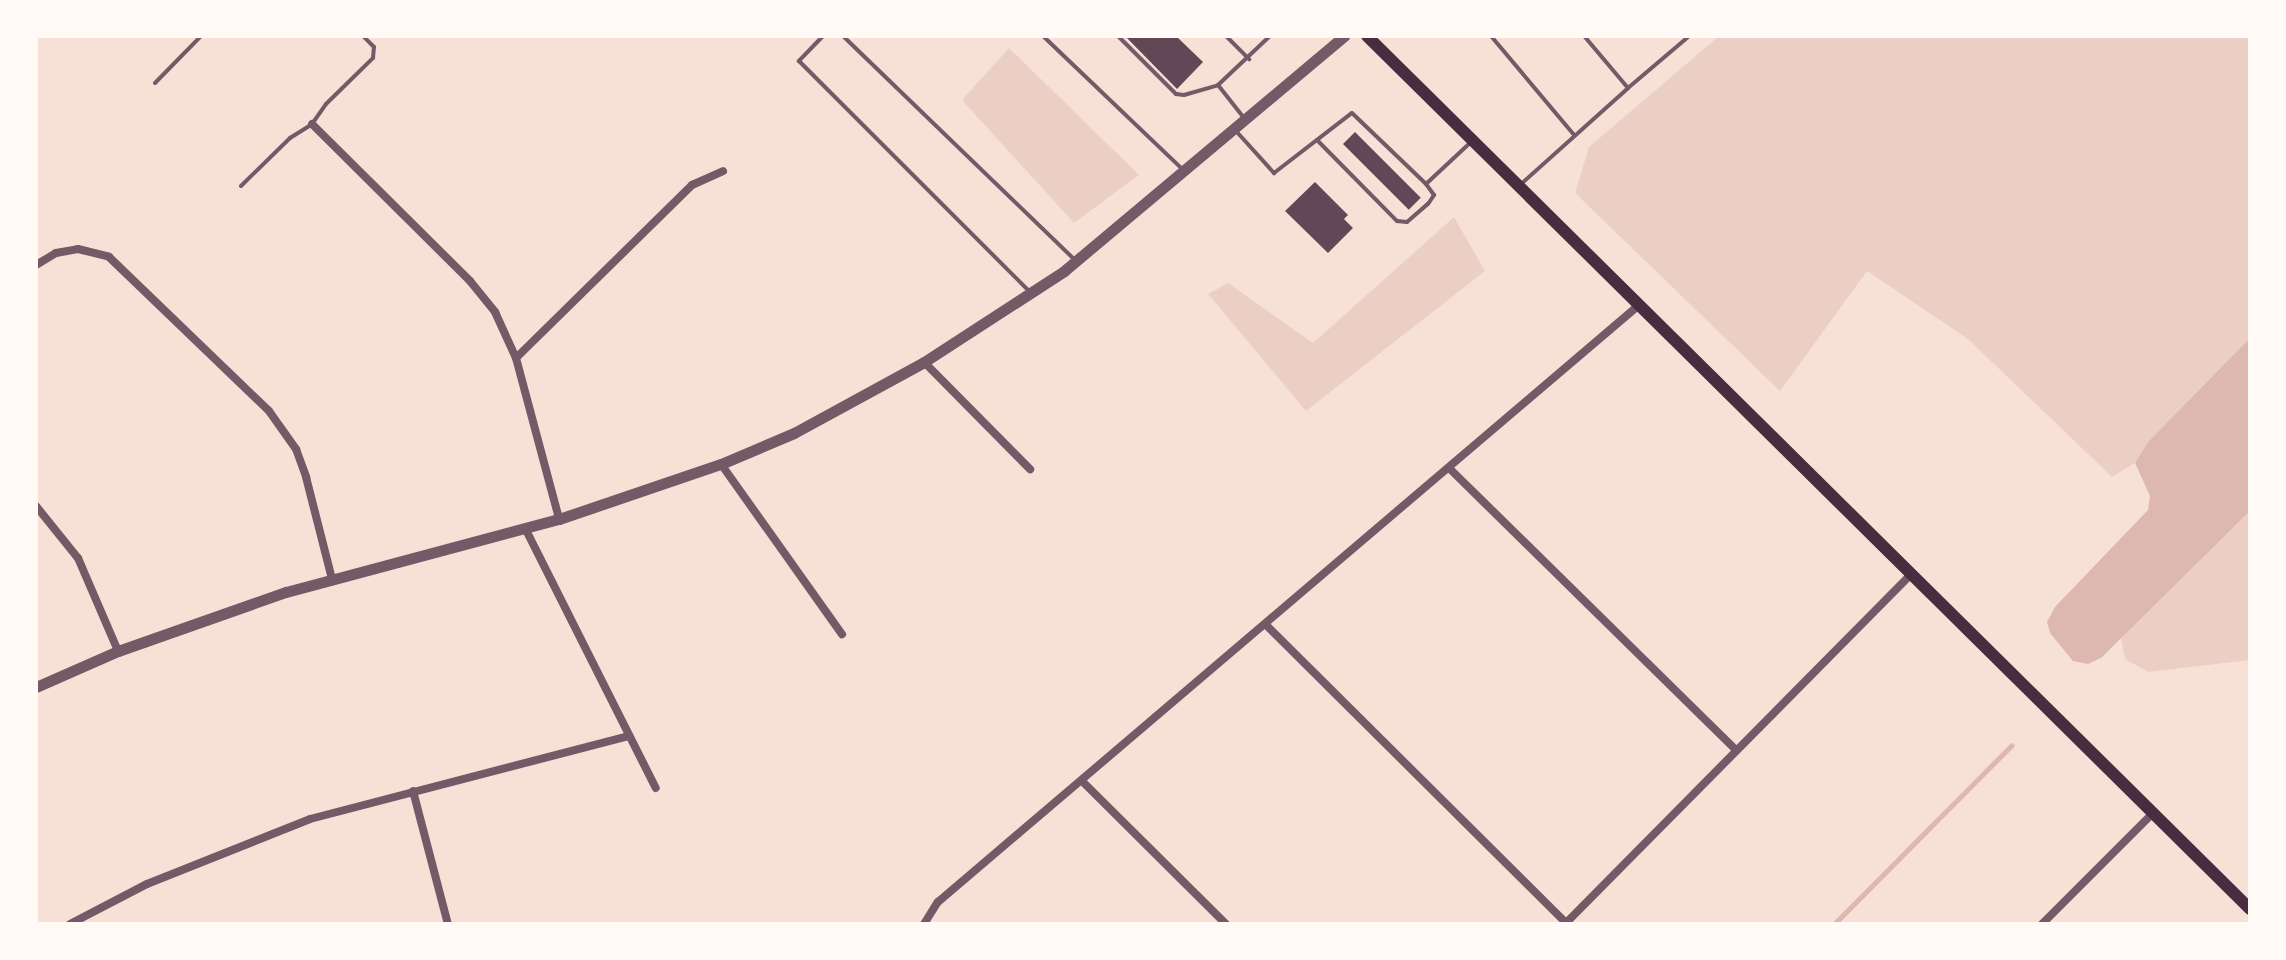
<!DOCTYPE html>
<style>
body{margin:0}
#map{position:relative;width:2286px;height:960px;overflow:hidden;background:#f7e1d7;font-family:Manrope,sans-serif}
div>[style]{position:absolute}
.green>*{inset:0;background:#ebcfc5}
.water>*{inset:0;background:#dcb8b0}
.stream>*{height:5px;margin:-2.5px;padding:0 2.5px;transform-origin:2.5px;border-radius:2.5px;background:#dcb8b0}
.building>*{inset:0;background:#644757;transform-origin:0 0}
.service>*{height:4px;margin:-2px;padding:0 2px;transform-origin:2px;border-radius:2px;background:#755966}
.minor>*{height:8px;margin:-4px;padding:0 4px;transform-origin:4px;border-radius:4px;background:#755966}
.tertiary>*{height:11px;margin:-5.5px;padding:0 5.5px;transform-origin:5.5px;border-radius:5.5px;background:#755966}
.secondary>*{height:12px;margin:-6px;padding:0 6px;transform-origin:6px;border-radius:6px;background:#4a2c40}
span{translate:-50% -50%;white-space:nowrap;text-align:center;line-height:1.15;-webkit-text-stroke:8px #fffaf5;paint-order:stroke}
.frame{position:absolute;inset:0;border:38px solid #fffaf5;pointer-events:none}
</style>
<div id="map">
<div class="green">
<i style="clip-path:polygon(1719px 36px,2250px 36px,2250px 338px,2148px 442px,2135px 463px,2112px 477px,1968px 339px,1867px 271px,1780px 391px,1575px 193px,1589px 147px)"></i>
<i style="clip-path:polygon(1009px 48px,1139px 175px,1074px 223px,962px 100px)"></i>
<i style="clip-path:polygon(1454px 217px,1485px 271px,1306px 411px,1208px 294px,1228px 283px,1313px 343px)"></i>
<i style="clip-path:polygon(2250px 511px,2250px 660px,2148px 672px,2125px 659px,2121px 638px)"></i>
</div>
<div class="water">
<i style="clip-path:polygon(2250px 338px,2250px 511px,2101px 658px,2088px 664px,2073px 661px,2050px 633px,2047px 622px,2055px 607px,2148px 510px,2150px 496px,2135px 463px,2148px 442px)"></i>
</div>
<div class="stream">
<i style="left:1834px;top:924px;width:252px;rotate:-45.2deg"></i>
</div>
<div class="building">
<i style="clip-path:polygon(1125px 36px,1176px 36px,1203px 62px,1177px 89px)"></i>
<i style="left:1355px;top:132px;width:93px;height:17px;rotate:45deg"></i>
<i style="clip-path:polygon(1315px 182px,1348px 215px,1344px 219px,1353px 228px,1328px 253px,1285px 211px)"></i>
</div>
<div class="service">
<i style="left:823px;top:36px;width:35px;rotate:134deg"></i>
<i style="left:799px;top:61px;width:327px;rotate:45deg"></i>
<i style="left:843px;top:36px;width:321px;rotate:44deg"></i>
<i style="left:1043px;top:36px;width:192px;rotate:43.7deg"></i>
<i style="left:1118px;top:36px;width:82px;rotate:45deg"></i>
<i style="left:1176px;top:94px;width:8px;rotate:7deg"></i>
<i style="left:1184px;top:95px;width:35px;rotate:-16deg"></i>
<i style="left:1226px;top:36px;width:33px;rotate:45deg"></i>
<i style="left:1491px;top:36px;width:129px;rotate:50deg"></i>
<i style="left:155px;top:83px;width:66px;rotate:-45.6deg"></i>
<i style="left:1628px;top:88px;width:80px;rotate:-40.4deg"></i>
<i style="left:1244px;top:118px;width:42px;rotate:-128.2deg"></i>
<i style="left:1218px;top:85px;width:71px;rotate:-43.3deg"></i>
<i style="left:1236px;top:131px;width:57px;rotate:47.9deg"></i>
<i style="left:1274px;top:173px;width:98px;rotate:-37.6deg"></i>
<i style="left:1352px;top:113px;width:103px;rotate:43.8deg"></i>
<i style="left:1426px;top:184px;width:60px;rotate:-43deg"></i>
<i style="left:1317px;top:140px;width:114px;rotate:45.4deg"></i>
<i style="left:1397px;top:221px;width:10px;rotate:6deg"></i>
<i style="left:1407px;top:222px;width:28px;rotate:-41deg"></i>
<i style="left:1428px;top:204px;width:11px;rotate:-56deg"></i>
<i style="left:1434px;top:195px;width:14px;rotate:-126deg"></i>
<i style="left:1520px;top:185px;width:145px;rotate:-41.9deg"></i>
<i style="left:1628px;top:88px;width:68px;rotate:-130.2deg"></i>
<i style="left:241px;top:186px;width:69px;rotate:-44.4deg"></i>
<i style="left:290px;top:138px;width:26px;rotate:-32deg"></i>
<i style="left:312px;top:124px;width:24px;rotate:-55deg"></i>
<i style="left:326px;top:104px;width:66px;rotate:-44.4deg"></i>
<i style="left:373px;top:58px;width:11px;rotate:-85deg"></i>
<i style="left:374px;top:47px;width:16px;rotate:-135deg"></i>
</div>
<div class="minor">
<i style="left:312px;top:124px;width:223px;rotate:44.8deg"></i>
<i style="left:470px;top:281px;width:40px;rotate:51deg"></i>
<i style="left:495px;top:312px;width:51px;rotate:65.5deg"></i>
<i style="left:516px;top:358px;width:167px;rotate:75deg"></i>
<i style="left:36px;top:265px;width:23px;rotate:-31deg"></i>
<i style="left:56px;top:253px;width:22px;rotate:-10deg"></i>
<i style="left:78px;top:249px;width:32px;rotate:14deg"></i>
<i style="left:109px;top:257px;width:222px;rotate:43.9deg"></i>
<i style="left:269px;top:411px;width:47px;rotate:54.6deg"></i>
<i style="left:296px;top:449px;width:30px;rotate:70deg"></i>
<i style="left:306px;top:477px;width:105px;rotate:75.7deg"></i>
<i style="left:516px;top:358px;width:247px;rotate:-44.5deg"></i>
<i style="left:692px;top:185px;width:34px;rotate:-24deg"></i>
<i style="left:924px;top:362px;width:151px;rotate:45.3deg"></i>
<i style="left:721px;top:464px;width:209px;rotate:54.6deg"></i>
<i style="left:1449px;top:468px;width:402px;rotate:44.5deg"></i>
<i style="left:36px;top:506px;width:67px;rotate:51.1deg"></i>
<i style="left:78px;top:558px;width:101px;rotate:66.7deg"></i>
<i style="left:525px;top:528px;width:291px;rotate:63.3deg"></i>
<i style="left:1265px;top:624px;width:424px;rotate:44.8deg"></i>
<i style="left:1082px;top:781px;width:203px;rotate:44.8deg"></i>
<i style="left:413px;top:791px;width:138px;rotate:75.3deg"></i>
<i style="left:70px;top:924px;width:87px;rotate:-27.5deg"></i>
<i style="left:147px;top:884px;width:175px;rotate:-21.7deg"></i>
<i style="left:310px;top:819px;width:330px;rotate:-14.6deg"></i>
<i style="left:924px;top:924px;width:26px;rotate:-58deg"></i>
<i style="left:938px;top:902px;width:921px;rotate:-40.42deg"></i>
<i style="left:1565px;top:924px;width:492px;rotate:-45.3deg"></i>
<i style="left:2042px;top:924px;width:157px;rotate:-45deg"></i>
</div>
<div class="tertiary">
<i style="left:36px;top:687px;width:90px;rotate:-23.7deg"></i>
<i style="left:118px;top:651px;width:178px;rotate:-19.4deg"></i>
<i style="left:286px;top:592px;width:283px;rotate:-15deg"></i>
<i style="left:559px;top:519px;width:171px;rotate:-18.8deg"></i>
<i style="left:721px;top:464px;width:79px;rotate:-23deg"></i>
<i style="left:794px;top:433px;width:148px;rotate:-28.6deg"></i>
<i style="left:924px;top:362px;width:167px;rotate:-33deg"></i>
<i style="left:1064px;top:271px;width:366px;rotate:-40deg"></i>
</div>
<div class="secondary">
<i style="left:1367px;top:36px;width:1242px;rotate:44.67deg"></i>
</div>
<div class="frame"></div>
</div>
